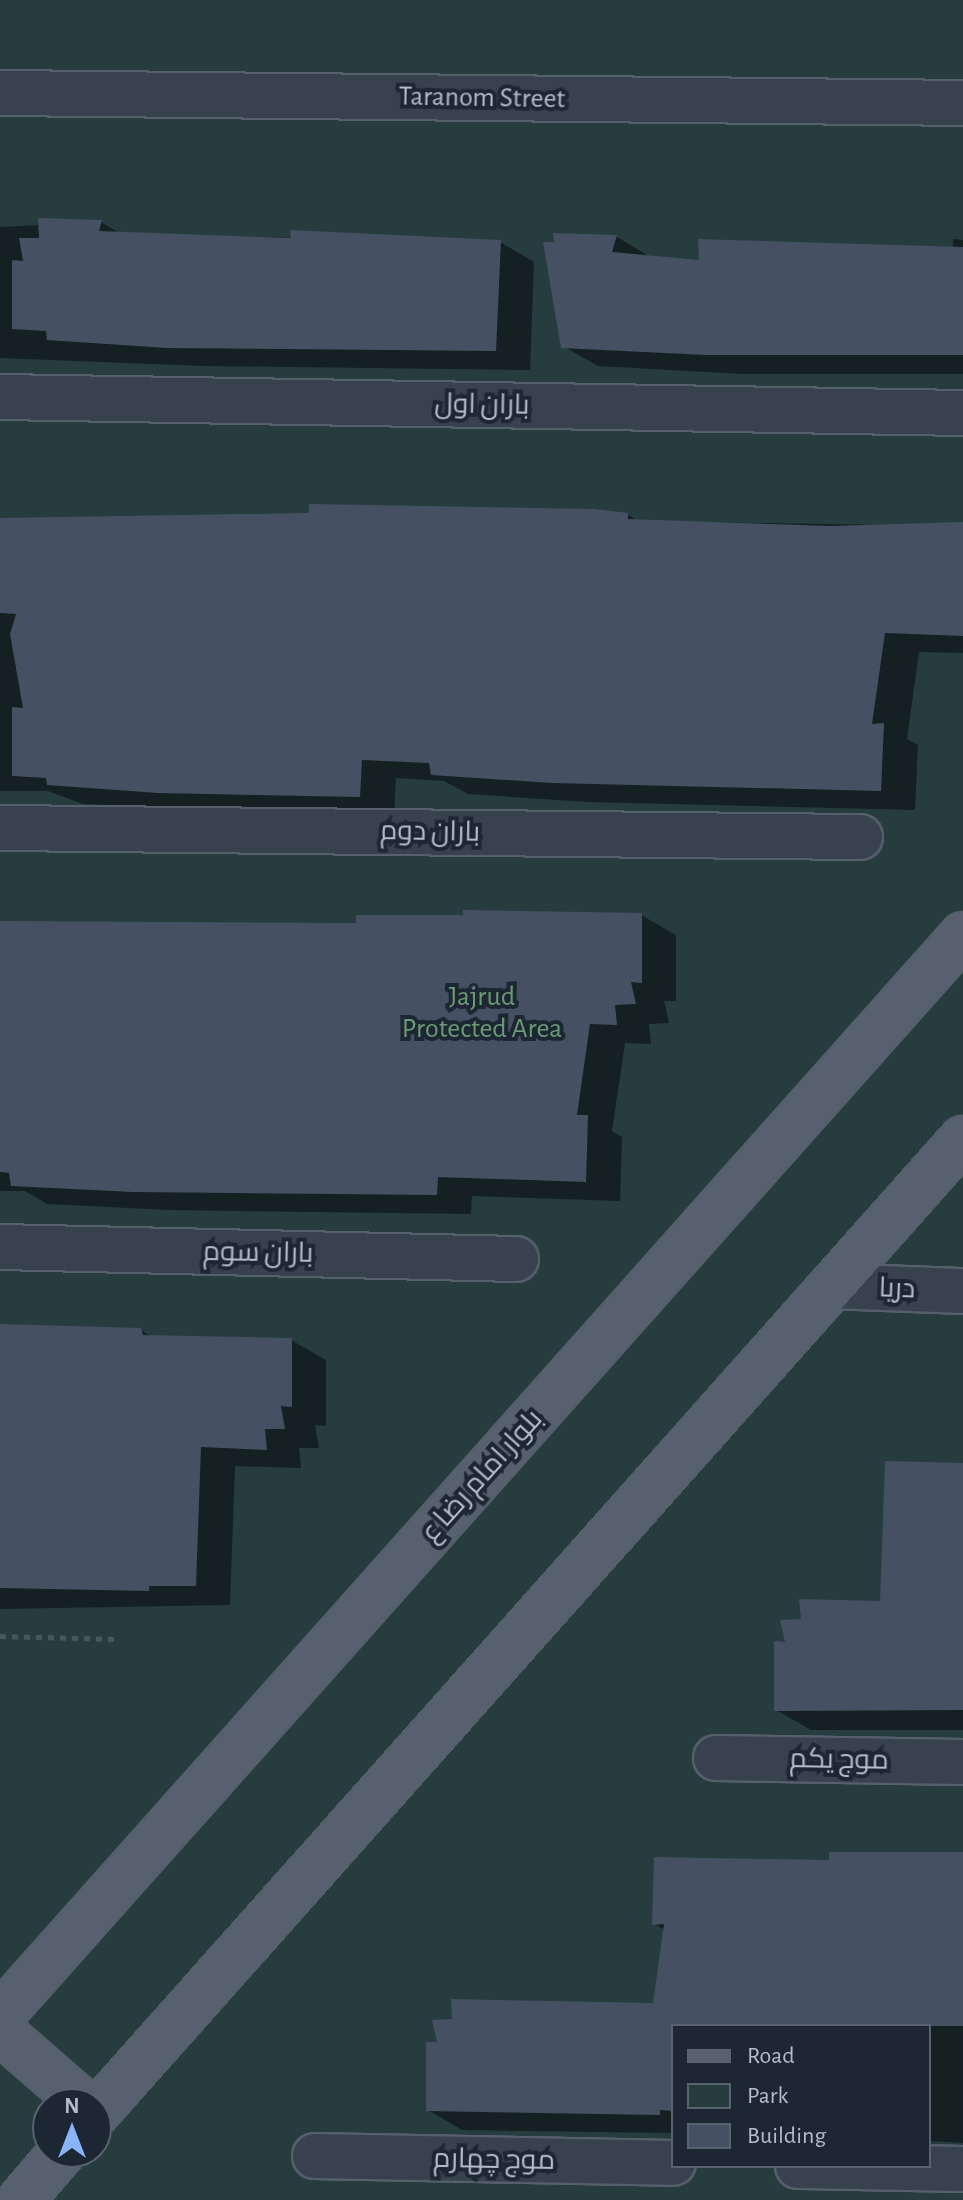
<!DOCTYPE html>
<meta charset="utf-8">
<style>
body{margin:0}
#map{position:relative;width:963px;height:2200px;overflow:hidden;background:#242f3e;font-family:"Alegreya Sans",Cairo,sans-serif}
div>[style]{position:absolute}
.green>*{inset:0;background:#263c3f}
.shadow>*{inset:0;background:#0007}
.building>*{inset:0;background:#455162}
.path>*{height:5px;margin-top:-2.5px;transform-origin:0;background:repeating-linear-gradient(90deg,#44595c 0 6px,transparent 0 12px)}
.roads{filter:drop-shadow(2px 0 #565f6c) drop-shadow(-2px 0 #565f6c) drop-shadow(0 2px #565f6c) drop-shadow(0 -2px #565f6c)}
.minor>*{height:44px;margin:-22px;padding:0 22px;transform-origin:22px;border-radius:22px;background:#38414e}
.primary>*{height:44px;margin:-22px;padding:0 22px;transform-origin:22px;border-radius:22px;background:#56606e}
span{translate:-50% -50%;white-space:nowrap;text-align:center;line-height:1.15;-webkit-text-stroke:8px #1d2633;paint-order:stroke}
.street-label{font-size:28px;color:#b4bcc9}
.park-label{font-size:28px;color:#6b9a76}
.legend{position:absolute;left:671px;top:2024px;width:260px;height:144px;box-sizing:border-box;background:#1d2633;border:2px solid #59626f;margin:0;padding:10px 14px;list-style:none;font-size:24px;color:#b4bcc9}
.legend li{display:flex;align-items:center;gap:16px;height:40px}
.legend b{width:40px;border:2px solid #59626f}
.north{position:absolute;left:32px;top:2088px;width:80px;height:80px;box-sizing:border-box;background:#1d2633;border:2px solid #59626f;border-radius:50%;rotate:0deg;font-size:22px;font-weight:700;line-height:32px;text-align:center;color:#b4bcc9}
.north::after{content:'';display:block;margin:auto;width:28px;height:36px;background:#8ab4f8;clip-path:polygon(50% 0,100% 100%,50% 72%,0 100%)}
</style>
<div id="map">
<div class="green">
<i style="clip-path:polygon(evenodd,0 0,963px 0,963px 2200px,0 2200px,0 0,673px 2026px,929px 2026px,929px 2166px,673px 2166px,673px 2026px,0 0,48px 2104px,96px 2104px,96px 2152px,48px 2152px,48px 2104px)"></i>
</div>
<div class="shadow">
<i style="clip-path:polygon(101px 222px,121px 234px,500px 242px,534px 262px,530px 370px,203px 366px,0 358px,0 227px)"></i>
<i style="clip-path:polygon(555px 235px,617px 237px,652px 258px,701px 262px,953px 248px,953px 239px,963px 240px,963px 374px,742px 374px,598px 366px,563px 346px)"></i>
<i style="clip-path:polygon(311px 506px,594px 511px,628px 515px,639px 521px,963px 526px,963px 653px,919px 652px,907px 739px,918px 745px,915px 810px,588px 802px,468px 794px,444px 781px,396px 778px,394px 816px,83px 804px,48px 791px,0 791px,0 520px,311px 515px)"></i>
<i style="clip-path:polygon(641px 915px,676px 935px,676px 1001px,664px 1001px,669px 1023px,649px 1024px,651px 1044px,625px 1043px,612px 1131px,622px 1137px,620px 1201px,472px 1196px,471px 1214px,169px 1210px,47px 1204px,25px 1191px,0 1191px,0 922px,358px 925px)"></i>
<i style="clip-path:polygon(0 1326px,141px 1330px,153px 1338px,291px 1340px,326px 1360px,326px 1426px,315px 1425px,319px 1448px,299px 1448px,301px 1468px,235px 1466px,230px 1605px,0 1609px)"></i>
<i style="clip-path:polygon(963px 1466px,963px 1730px,811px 1730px,776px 1710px,787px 1644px,803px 1621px,882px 1603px)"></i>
<i style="clip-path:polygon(963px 1854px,963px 2143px,929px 2141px,929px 2026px,673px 2026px,673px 2133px,462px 2130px,428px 2110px,655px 2005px,665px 1930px,654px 1924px,831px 1862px)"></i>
</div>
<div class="building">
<i style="clip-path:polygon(38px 218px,102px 220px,99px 231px,291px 238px,290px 230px,501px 240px,496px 351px,167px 348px,47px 340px,46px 331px,12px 329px,12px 260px,23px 261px,19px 238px,39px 238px)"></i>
<i style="clip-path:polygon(553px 233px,617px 235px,612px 252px,699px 260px,698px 239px,963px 247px,963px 355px,706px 355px,561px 348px,543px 242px,554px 242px)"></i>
<i style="clip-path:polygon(309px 504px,594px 509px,628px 513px,628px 519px,830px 526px,963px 522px,963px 636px,885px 633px,872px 724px,884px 723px,881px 791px,552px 783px,431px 775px,429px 763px,362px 760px,360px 797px,158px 793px,47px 785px,46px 778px,12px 776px,12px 707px,23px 708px,10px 634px,16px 614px,0 613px,0 518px,309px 513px)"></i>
<i style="clip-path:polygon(463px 910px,642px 913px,642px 983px,631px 982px,636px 1004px,615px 1005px,617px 1025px,590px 1024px,577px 1115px,588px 1115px,586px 1182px,438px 1177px,437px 1195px,133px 1192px,11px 1186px,9px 1173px,0 1172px,0 921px,356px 923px,356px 915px,463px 915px)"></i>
<i style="clip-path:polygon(0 1324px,141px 1328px,143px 1335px,292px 1338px,292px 1407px,281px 1406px,285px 1429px,265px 1429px,267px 1450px,201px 1447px,196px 1586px,149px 1586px,149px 1591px,0 1588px)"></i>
<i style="clip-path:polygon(885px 1461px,963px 1463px,963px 1710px,774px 1711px,774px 1641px,785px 1642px,780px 1620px,801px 1619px,799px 1599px,880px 1601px)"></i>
<i style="clip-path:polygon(829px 1852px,963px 1852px,963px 2026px,673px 2026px,673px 2111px,660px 2110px,660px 2115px,426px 2111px,426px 2042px,437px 2042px,432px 2020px,452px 2019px,451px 1999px,653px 2003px,664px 1924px,652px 1925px,654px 1857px,829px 1860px)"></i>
</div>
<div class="path">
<i style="left:0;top:1636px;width:114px;rotate:1.5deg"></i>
</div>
<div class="roads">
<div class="minor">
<i style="left:0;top:93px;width:963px;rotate:0.59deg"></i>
<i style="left:0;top:397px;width:963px;rotate:0.95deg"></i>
<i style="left:0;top:828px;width:860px;rotate:0.6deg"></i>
<i style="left:0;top:1247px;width:516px;rotate:1.33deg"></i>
<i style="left:832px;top:1286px;width:131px;rotate:2.2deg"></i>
<i style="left:716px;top:1758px;width:247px;rotate:0.9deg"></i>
<i style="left:315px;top:2156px;width:358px;rotate:1.1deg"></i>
<i style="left:798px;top:2166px;width:165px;rotate:1deg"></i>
</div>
<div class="primary">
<i style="left:0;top:2016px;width:1448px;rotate:-48.3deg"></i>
<i style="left:0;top:2031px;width:111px;rotate:41deg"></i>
<i style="left:96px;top:2113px;width:1304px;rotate:-48.33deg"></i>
<i style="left:21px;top:2200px;width:63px;rotate:-49.5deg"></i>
</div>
</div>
<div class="street-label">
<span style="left:482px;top:98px;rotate:1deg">Taranom Street</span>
<span style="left:482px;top:405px;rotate:1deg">باران اول</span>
<span style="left:430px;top:832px;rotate:1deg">باران دوم</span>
<span style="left:258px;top:1253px;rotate:1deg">باران سوم</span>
<span style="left:897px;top:1289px;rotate:2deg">دریا</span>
<span style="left:482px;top:1476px;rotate:-48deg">بلوار امام رضا ع</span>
<span style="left:839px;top:1760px;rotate:1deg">موج یکم</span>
<span style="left:494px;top:2160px;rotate:1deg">موج چهارم</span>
</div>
<div class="park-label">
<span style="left:482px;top:1013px">Jajrud<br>Protected Area</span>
</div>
<ul class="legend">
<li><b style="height:10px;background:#56606e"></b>Road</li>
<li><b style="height:22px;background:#263c3f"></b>Park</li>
<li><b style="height:22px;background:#455162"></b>Building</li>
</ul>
<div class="north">N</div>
</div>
